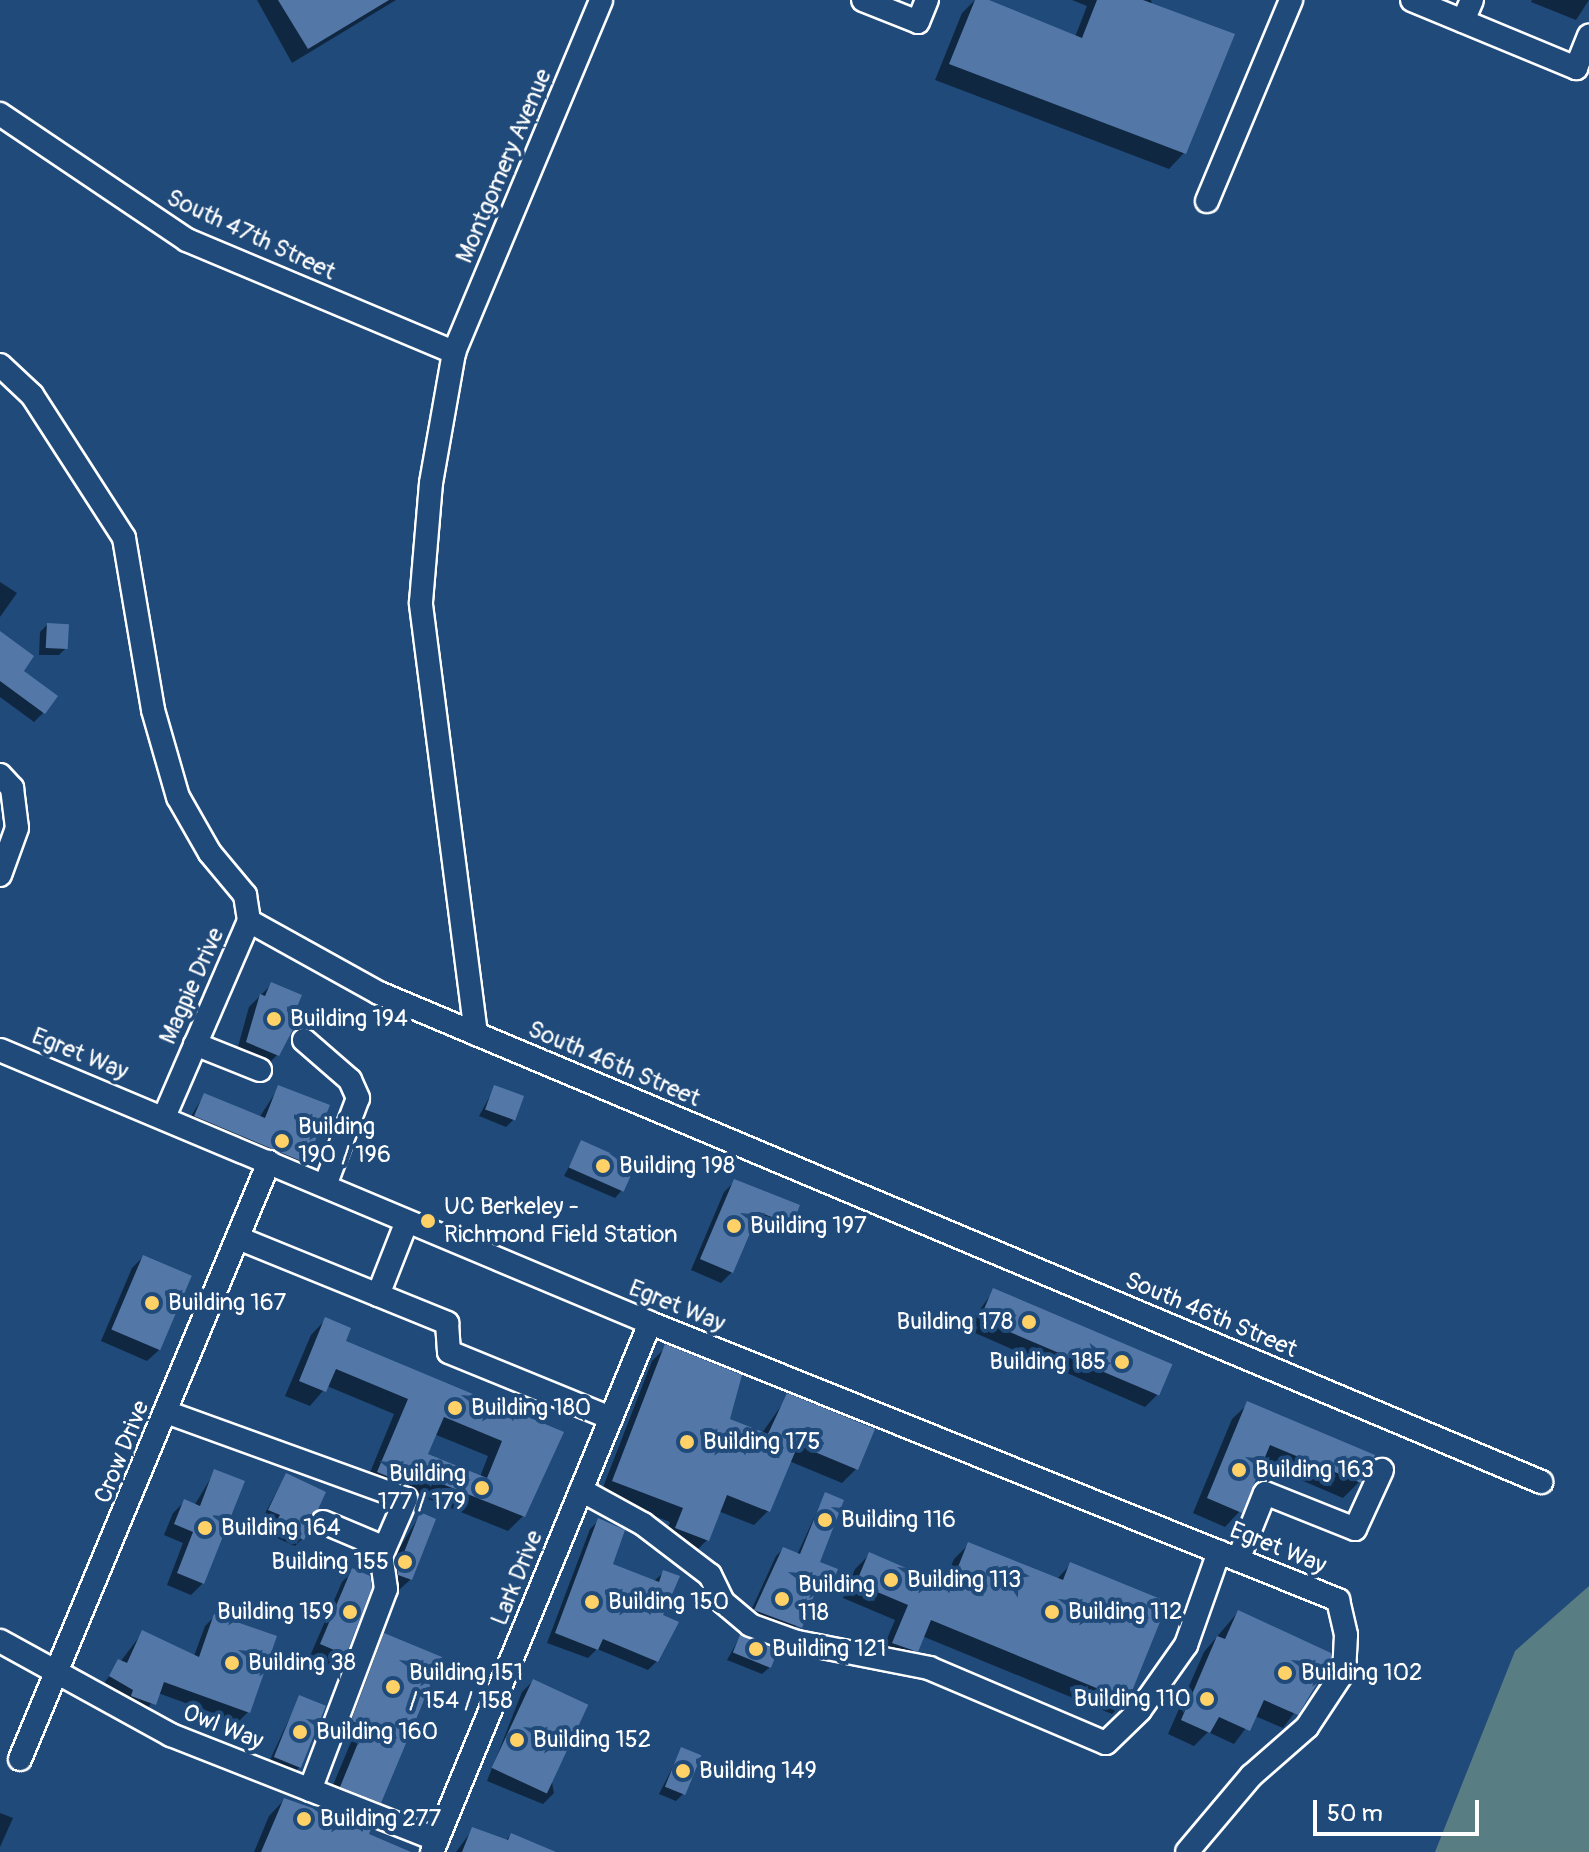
<!DOCTYPE html>
<style>
body{margin:0}
#map{position:relative;width:1589px;height:1852px;overflow:hidden;background:#1f4a7a;font-family:Pangolin,sans-serif}
div>[style]{position:absolute}
.green>*{inset:0;background:#587d83}
.shadow>*{inset:0;background:#0007}
.building>*{inset:0;background:#5378a8;transform-origin:0 0}
.roads{filter:drop-shadow(2px 0 #fff) drop-shadow(-2px 0 #fff) drop-shadow(0 2px #fff) drop-shadow(0 -2px #fff)}
.minor>*{height:22px;margin:-11px;padding:0 11px;transform-origin:11px;border-radius:11px;background:#1f4a7a}
.dots>*{width:22px;height:22px;translate:-50% -50%;box-sizing:border-box;border:4px solid #1f4a7a;border-radius:50%}
span{translate:-50% -50%;white-space:nowrap;text-align:center;line-height:1.15;-webkit-text-stroke:8px #1f4a7a;paint-order:stroke}
.street-label{font-size:24px;color:#fff}
.poi-label{font-size:24px;color:#fff}
.left{translate:0 -50%;text-align:left}
.right{translate:-100% -50%;text-align:right}
.scale{position:absolute;left:1313px;top:1800px;width:166px;height:36px;box-sizing:border-box;border:4px solid #fff;border-top:0;padding-left:10px;font-size:24px;line-height:28px;white-space:nowrap;color:#fff;-webkit-text-stroke:6px #1f4a7a;paint-order:stroke}
</style>
<div id="map">
<div class="green">
<i style="clip-path:polygon(1589px 1586px,1589px 1852px,1435px 1852px,1515px 1651px)"></i>
</div>
<div class="shadow">
<i style="clip-path:polygon(257px 0,396px 0,292px 63px)"></i>
<i style="clip-path:polygon(975px 0,1075px 37px,1087px 6px,1072px 0,1151px 0,1184px 153px,1169px 169px,935px 80px,962px 13px)"></i>
<i style="clip-path:polygon(1589px 0,1576px 20px,1531px 2px,1532px 0)"></i>
<i style="clip-path:polygon(0 582px,17px 593px,0 617px)"></i>
<i style="clip-path:polygon(47px 625px,66px 648px,59px 655px,39px 655px,40px 632px)"></i>
<i style="clip-path:polygon(0 633px,43px 713px,34px 722px,0 697px)"></i>
<i style="clip-path:polygon(272px 984px,277px 1055px,266px 1066px,236px 1054px,249px 1007px)"></i>
<i style="clip-path:polygon(279px 1087px,305px 1162px,293px 1174px,184px 1128px,204px 1095px,259px 1118px)"></i>
<i style="clip-path:polygon(495px 1087px,513px 1120px,506px 1127px,479px 1116px)"></i>
<i style="clip-path:polygon(582px 1143px,622px 1190px,615px 1198px,564px 1176px)"></i>
<i style="clip-path:polygon(735px 1181px,790px 1224px,780px 1235px,752px 1224px,732px 1272px,721px 1283px,691px 1270px,724px 1192px)"></i>
<i style="clip-path:polygon(143px 1257px,159px 1350px,147px 1361px,101px 1341px,132px 1268px)"></i>
<i style="clip-path:polygon(994px 1290px,1157px 1395px,1145px 1407px,966px 1329px)"></i>
<i style="clip-path:polygon(evenodd,325px 1320px,343px 1342px,561px 1433px,523px 1516px,508px 1531px,401px 1488px,364px 1487px,394px 1414px,327px 1386px,310px 1406px,285px 1396px,311px 1335px,325px 1320px,434px 1434px,488px 1456px,480px 1477px,425px 1455px,434px 1434px)"></i>
<i style="clip-path:polygon(666px 1347px,728px 1420px,762px 1433px,788px 1396px,856px 1469px,842px 1483px,789px 1461px,768px 1511px,754px 1525px,718px 1511px,707px 1540px,693px 1554px,662px 1542px,670px 1522px,600px 1495px,652px 1361px)"></i>
<i style="clip-path:polygon(1248px 1404px,1359px 1482px,1343px 1498px,1261px 1463px,1240px 1511px,1225px 1527px,1193px 1513px,1232px 1419px)"></i>
<i style="clip-path:polygon(215px 1471px,203px 1583px,191px 1595px,167px 1585px,183px 1543px,164px 1535px,173px 1513px,184px 1502px,194px 1506px)"></i>
<i style="clip-path:polygon(286px 1475px,302px 1539px,295px 1546px,268px 1534px,274px 1523px,263px 1517px)"></i>
<i style="clip-path:polygon(825px 1494px,818px 1563px,828px 1588px,821px 1595px,812px 1594px,792px 1635px,748px 1617px,776px 1556px,783px 1549px,797px 1555px)"></i>
<i style="clip-path:polygon(420px 1515px,411px 1579px,399px 1590px,387px 1586px,385px 1571px)"></i>
<i style="clip-path:polygon(599px 1520px,610px 1565px,653px 1582px,664px 1572px,657px 1661px,648px 1670px,597px 1649px,588px 1658px,547px 1643px,590px 1529px)"></i>
<i style="clip-path:polygon(969px 1544px,1056px 1580px,1071px 1564px,1127px 1700px,1112px 1714px,922px 1636px,901px 1665px,879px 1658px,895px 1620px,843px 1598px,855px 1569px,869px 1555px,943px 1586px,954px 1559px)"></i>
<i style="clip-path:polygon(353px 1571px,370px 1587px,344px 1654px,333px 1666px,310px 1656px,342px 1582px)"></i>
<i style="clip-path:polygon(1238px 1612px,1329px 1654px,1321px 1677px,1283px 1728px,1255px 1716px,1234px 1744px,1208px 1732px,1194px 1746px,1168px 1734px,1204px 1652px)"></i>
<i style="clip-path:polygon(215px 1616px,248px 1712px,238px 1722px,158px 1693px,144px 1714px,101px 1687px,143px 1632px,194px 1656px,205px 1626px)"></i>
<i style="clip-path:polygon(385px 1635px,380px 1802px,364px 1817px,326px 1802px,351px 1742px,337px 1736px,369px 1651px)"></i>
<i style="clip-path:polygon(740px 1637px,770px 1667px,762px 1674px,727px 1660px)"></i>
<i style="clip-path:polygon(533px 1681px,554px 1793px,543px 1804px,487px 1781px,522px 1692px)"></i>
<i style="clip-path:polygon(299px 1698px,300px 1767px,292px 1774px,268px 1764px)"></i>
<i style="clip-path:polygon(682px 1749px,683px 1794px,676px 1801px,659px 1794px)"></i>
<i style="clip-path:polygon(284px 1800px,366px 1835px,375px 1852px,254px 1852px,269px 1816px)"></i>
<i style="clip-path:polygon(0 1813px,13px 1818px,0 1847px)"></i>
<i style="clip-path:polygon(473px 1829px,505px 1841px,511px 1835px,550px 1852px,456px 1852px)"></i>
</div>
<div class="building">
<i style="clip-path:polygon(278px 0,389px 0,308px 49px)"></i>
<i style="clip-path:polygon(975px 0,989px 0,1082px 38px,1097px 0,1143px 0,1235px 34px,1186px 154px,949px 64px)"></i>
<i style="left:47px;top:623px;width:22px;height:25px;rotate:3deg"></i>
<i style="clip-path:polygon(0 631px,34px 656px,24px 671px,58px 696px,45px 714px,0 681px)"></i>
<i style="clip-path:polygon(271px 982px,302px 995px,294px 1014px,300px 1016px,279px 1056px,246px 1042px,260px 994px,265px 996px)"></i>
<i style="clip-path:polygon(278px 1085px,330px 1105px,306px 1163px,194px 1116px,204px 1093px,265px 1118px)"></i>
<i style="left:494px;top:1085px;width:32px;height:26px;rotate:20deg"></i>
<i style="left:581px;top:1140px;width:60px;height:30px;rotate:24deg"></i>
<i style="clip-path:polygon(734px 1179px,800px 1205px,792px 1225px,759px 1212px,733px 1273px,700px 1259px)"></i>
<i style="left:143px;top:1255px;width:53px;height:81px;rotate:23deg"></i>
<i style="left:993px;top:1288px;width:195px;height:34px;rotate:23deg"></i>
<i style="clip-path:polygon(evenodd,325px 1317px,351px 1328px,346px 1341px,564px 1432px,525px 1517px,412px 1472px,407px 1484px,377px 1472px,408px 1399px,336px 1369px,326px 1392px,299px 1381px,325px 1317px,444px 1417px,502px 1441px,487px 1478px,428px 1454px,444px 1417px)"></i>
<i style="clip-path:polygon(665px 1344px,742px 1375px,730px 1419px,768px 1434px,787px 1393px,875px 1429px,858px 1470px,798px 1445px,770px 1512px,727px 1495px,709px 1541px,675px 1528px,683px 1508px,612px 1481px)"></i>
<i style="clip-path:polygon(1247px 1401px,1375px 1455px,1361px 1483px,1270px 1445px,1242px 1513px,1207px 1498px)"></i>
<i style="clip-path:polygon(214px 1469px,245px 1481px,204px 1584px,177px 1573px,193px 1532px,174px 1524px,184px 1499px,200px 1506px)"></i>
<i style="clip-path:polygon(286px 1473px,326px 1492px,304px 1540px,274px 1526px,280px 1515px,268px 1510px)"></i>
<i style="clip-path:polygon(825px 1492px,844px 1500px,820px 1562px,838px 1569px,830px 1589px,817px 1587px,802px 1628px,754px 1610px,783px 1547px,800px 1554px)"></i>
<i style="clip-path:polygon(420px 1512px,436px 1519px,412px 1580px,398px 1575px,396px 1558px,403px 1555px)"></i>
<i style="clip-path:polygon(598px 1518px,625px 1530px,613px 1564px,659px 1582px,663px 1570px,680px 1576px,663px 1615px,679px 1622px,658px 1662px,603px 1639px,598px 1650px,555px 1633px)"></i>
<i style="clip-path:polygon(968px 1542px,1063px 1580px,1070px 1562px,1168px 1602px,1128px 1701px,931px 1620px,918px 1652px,892px 1643px,908px 1605px,856px 1583px,869px 1552px,950px 1587px)"></i>
<i style="clip-path:polygon(352px 1568px,370px 1576px,372px 1587px,346px 1655px,320px 1644px)"></i>
<i style="clip-path:polygon(1238px 1610px,1331px 1653px,1331px 1660px,1298px 1715px,1264px 1700px,1250px 1731px,1219px 1717px,1210px 1733px,1181px 1720px,1217px 1636px,1225px 1639px)"></i>
<i style="clip-path:polygon(214px 1614px,277px 1636px,250px 1713px,164px 1682px,156px 1705px,131px 1696px,133px 1690px,109px 1676px,118px 1659px,127px 1663px,142px 1630px,199px 1657px)"></i>
<i style="clip-path:polygon(384px 1633px,442px 1657px,381px 1803px,340px 1787px,365px 1726px,351px 1721px)"></i>
<i style="left:740px;top:1635px;width:41px;height:19px;rotate:22deg"></i>
<i style="left:533px;top:1679px;width:61px;height:98px;rotate:25deg"></i>
<i style="left:299px;top:1695px;width:29px;height:67px;rotate:22deg"></i>
<i style="left:681px;top:1747px;width:22px;height:43px;rotate:22deg"></i>
<i style="clip-path:polygon(284px 1798px,371px 1829px,369px 1834px,411px 1852px,261px 1852px)"></i>
<i style="clip-path:polygon(472px 1827px,508px 1840px,511px 1833px,556px 1852px,462px 1852px)"></i>
</div>
<div class="roads">
<div class="minor">
<i style="left:863px;top:0;width:59px;rotate:21.8deg"></i>
<i style="left:918px;top:22px;width:24px;rotate:-68deg"></i>
<i style="left:1412px;top:0;width:178px;rotate:22.5deg"></i>
<i style="left:1576px;top:68px;width:35px;rotate:-68deg"></i>
<i style="left:1463px;top:21px;width:23px;rotate:-67deg"></i>
<i style="left:0;top:114px;width:225px;rotate:34deg"></i>
<i style="left:187px;top:240px;width:290px;rotate:22.8deg"></i>
<i style="left:1207px;top:201px;width:218px;rotate:-67.3deg"></i>
<i style="left:0;top:365px;width:44px;rotate:43.2deg"></i>
<i style="left:32px;top:395px;width:170px;rotate:57.2deg"></i>
<i style="left:124px;top:538px;width:174px;rotate:80.4deg"></i>
<i style="left:153px;top:710px;width:91px;rotate:74deg"></i>
<i style="left:178px;top:797px;width:64px;rotate:60.3deg"></i>
<i style="left:210px;top:853px;width:55px;rotate:50.2deg"></i>
<i style="left:245px;top:895px;width:26px;rotate:81deg"></i>
<i style="left:0;top:775px;width:18px;rotate:47deg"></i>
<i style="left:12px;top:788px;width:40px;rotate:82.9deg"></i>
<i style="left:17px;top:828px;width:50px;rotate:109.9deg"></i>
<i style="left:249px;top:921px;width:149px;rotate:29deg"></i>
<i style="left:379px;top:993px;width:1261px;rotate:22.82deg"></i>
<i style="left:476px;top:1034px;width:435px;rotate:-97.3deg"></i>
<i style="left:421px;top:602px;width:119px;rotate:-85.2deg"></i>
<i style="left:431px;top:483px;width:133px;rotate:-80deg"></i>
<i style="left:454px;top:352px;width:381px;rotate:-67.3deg"></i>
<i style="left:304px;top:1040px;width:61px;rotate:41deg"></i>
<i style="left:350px;top:1080px;width:20px;rotate:66deg"></i>
<i style="left:358px;top:1098px;width:94px;rotate:110.6deg"></i>
<i style="left:195px;top:1044px;width:70px;rotate:21.8deg"></i>
<i style="left:0;top:1050px;width:705px;rotate:22.78deg"></i>
<i style="left:650px;top:1323px;width:742px;rotate:21.93deg"></i>
<i style="left:1338px;top:1600px;width:36px;rotate:77deg"></i>
<i style="left:1346px;top:1635px;width:36px;rotate:93deg"></i>
<i style="left:1344px;top:1671px;width:67px;rotate:123.5deg"></i>
<i style="left:1307px;top:1727px;width:74px;rotate:138.8deg"></i>
<i style="left:1251px;top:1776px;width:99px;rotate:130.1deg"></i>
<i style="left:164px;top:1117px;width:214px;rotate:-66.6deg"></i>
<i style="left:238px;top:1238px;width:226px;rotate:22.1deg"></i>
<i style="left:447px;top:1323px;width:29px;rotate:86deg"></i>
<i style="left:449px;top:1352px;width:175px;rotate:22.2deg"></i>
<i style="left:378px;top:1295px;width:79px;rotate:-68.6deg"></i>
<i style="left:166px;top:1412px;width:255px;rotate:19.9deg"></i>
<i style="left:406px;top:1499px;width:58px;rotate:113.5deg"></i>
<i style="left:581px;top:1490px;width:71px;rotate:28.7deg"></i>
<i style="left:643px;top:1524px;width:84px;rotate:37.3deg"></i>
<i style="left:710px;top:1575px;width:30px;rotate:64deg"></i>
<i style="left:723px;top:1602px;width:35px;rotate:40deg"></i>
<i style="left:750px;top:1625px;width:50px;rotate:19.9deg"></i>
<i style="left:797px;top:1642px;width:135px;rotate:11.1deg"></i>
<i style="left:929px;top:1668px;width:192px;rotate:23deg"></i>
<i style="left:1106px;top:1743px;width:47px;rotate:-44.1deg"></i>
<i style="left:1140px;top:1710px;width:80px;rotate:-54.7deg"></i>
<i style="left:1186px;top:1645px;width:99px;rotate:-70.5deg"></i>
<i style="left:1238px;top:1560px;width:72px;rotate:-68.1deg"></i>
<i style="left:1265px;top:1493px;width:97px;rotate:21.8deg"></i>
<i style="left:1355px;top:1529px;width:65px;rotate:-65.4deg"></i>
<i style="left:0;top:1641px;width:195px;rotate:28.8deg"></i>
<i style="left:171px;top:1735px;width:286px;rotate:21.5deg"></i>
<i style="left:20px;top:1759px;width:647px;rotate:-67.36deg"></i>
<i style="left:310px;top:1790px;width:215px;rotate:-69.3deg"></i>
<i style="left:386px;top:1589px;width:43px;rotate:-97.9deg"></i>
<i style="left:380px;top:1546px;width:62px;rotate:-157.2deg"></i>
<i style="left:432px;top:1852px;width:572px;rotate:-67.6deg"></i>
</div>
</div>
<div class="dots">
<i style="left:274px;top:1019px;background:#ffd166"></i>
<i style="left:282px;top:1141px;background:#ffd166"></i>
<i style="left:603px;top:1166px;background:#ffd166"></i>
<i style="left:428px;top:1221px;background:#ffd166"></i>
<i style="left:734px;top:1226px;background:#ffd166"></i>
<i style="left:152px;top:1303px;background:#ffd166"></i>
<i style="left:1029px;top:1322px;background:#ffd166"></i>
<i style="left:1122px;top:1362px;background:#ffd166"></i>
<i style="left:455px;top:1408px;background:#ffd166"></i>
<i style="left:687px;top:1442px;background:#ffd166"></i>
<i style="left:1239px;top:1470px;background:#ffd166"></i>
<i style="left:482px;top:1488px;background:#ffd166"></i>
<i style="left:825px;top:1520px;background:#ffd166"></i>
<i style="left:205px;top:1528px;background:#ffd166"></i>
<i style="left:405px;top:1562px;background:#ffd166"></i>
<i style="left:891px;top:1580px;background:#ffd166"></i>
<i style="left:782px;top:1599px;background:#ffd166"></i>
<i style="left:592px;top:1602px;background:#ffd166"></i>
<i style="left:350px;top:1612px;background:#ffd166"></i>
<i style="left:1052px;top:1612px;background:#ffd166"></i>
<i style="left:756px;top:1649px;background:#ffd166"></i>
<i style="left:232px;top:1663px;background:#ffd166"></i>
<i style="left:1285px;top:1673px;background:#ffd166"></i>
<i style="left:393px;top:1687px;background:#ffd166"></i>
<i style="left:1207px;top:1699px;background:#ffd166"></i>
<i style="left:300px;top:1732px;background:#ffd166"></i>
<i style="left:517px;top:1740px;background:#ffd166"></i>
<i style="left:683px;top:1771px;background:#ffd166"></i>
<i style="left:304px;top:1819px;background:#ffd166"></i>
</div>
<div class="street-label">
<span style="left:504px;top:166px;rotate:-67deg">Montgomery Avenue</span>
<span style="left:251px;top:235px;rotate:25deg">South 47th Street</span>
<span style="left:192px;top:986px;rotate:-66deg">Magpie Drive</span>
<span style="left:80px;top:1054px;rotate:22deg">Egret Way</span>
<span style="left:614px;top:1064px;rotate:23deg">South 46th Street</span>
<span style="left:677px;top:1306px;rotate:22deg">Egret Way</span>
<span style="left:1211px;top:1315px;rotate:23deg">South 46th Street</span>
<span style="left:122px;top:1452px;rotate:-68deg">Crow Drive</span>
<span style="left:1278px;top:1548px;rotate:22deg">Egret Way</span>
<span style="left:517px;top:1578px;rotate:-68deg">Lark Drive</span>
<span style="left:223px;top:1727px;rotate:22deg">Owl Way</span>
</div>
<div class="poi-label">
<span class="left" style="left:290px;top:1019px">Building 194</span>
<span class="left" style="left:298px;top:1141px">Building<br>190 / 196</span>
<span class="left" style="left:619px;top:1166px">Building 198</span>
<span class="left" style="left:444px;top:1221px">UC Berkeley -<br>Richmond Field Station</span>
<span class="left" style="left:750px;top:1226px">Building 197</span>
<span class="left" style="left:168px;top:1303px">Building 167</span>
<span class="right" style="left:1013px;top:1322px">Building 178</span>
<span class="right" style="left:1106px;top:1362px">Building 185</span>
<span class="left" style="left:471px;top:1408px">Building 180</span>
<span class="left" style="left:703px;top:1442px">Building 175</span>
<span class="left" style="left:1255px;top:1470px">Building 163</span>
<span class="right" style="left:466px;top:1488px">Building<br>177 / 179</span>
<span class="left" style="left:841px;top:1520px">Building 116</span>
<span class="left" style="left:221px;top:1528px">Building 164</span>
<span class="right" style="left:389px;top:1562px">Building 155</span>
<span class="left" style="left:907px;top:1580px">Building 113</span>
<span class="left" style="left:798px;top:1599px">Building<br>118</span>
<span class="left" style="left:608px;top:1602px">Building 150</span>
<span class="right" style="left:334px;top:1612px">Building 159</span>
<span class="left" style="left:1068px;top:1612px">Building 112</span>
<span class="left" style="left:772px;top:1649px">Building 121</span>
<span class="left" style="left:248px;top:1663px">Building 38</span>
<span class="left" style="left:409px;top:1687px">Building 151<br>/ 154 / 158</span>
<span class="left" style="left:1301px;top:1673px">Building 102</span>
<span class="right" style="left:1191px;top:1699px">Building 110</span>
<span class="left" style="left:316px;top:1732px">Building 160</span>
<span class="left" style="left:533px;top:1740px">Building 152</span>
<span class="left" style="left:699px;top:1771px">Building 149</span>
<span class="left" style="left:320px;top:1819px">Building 277</span>
</div>
<div class="scale">50 m</div>
</div>
